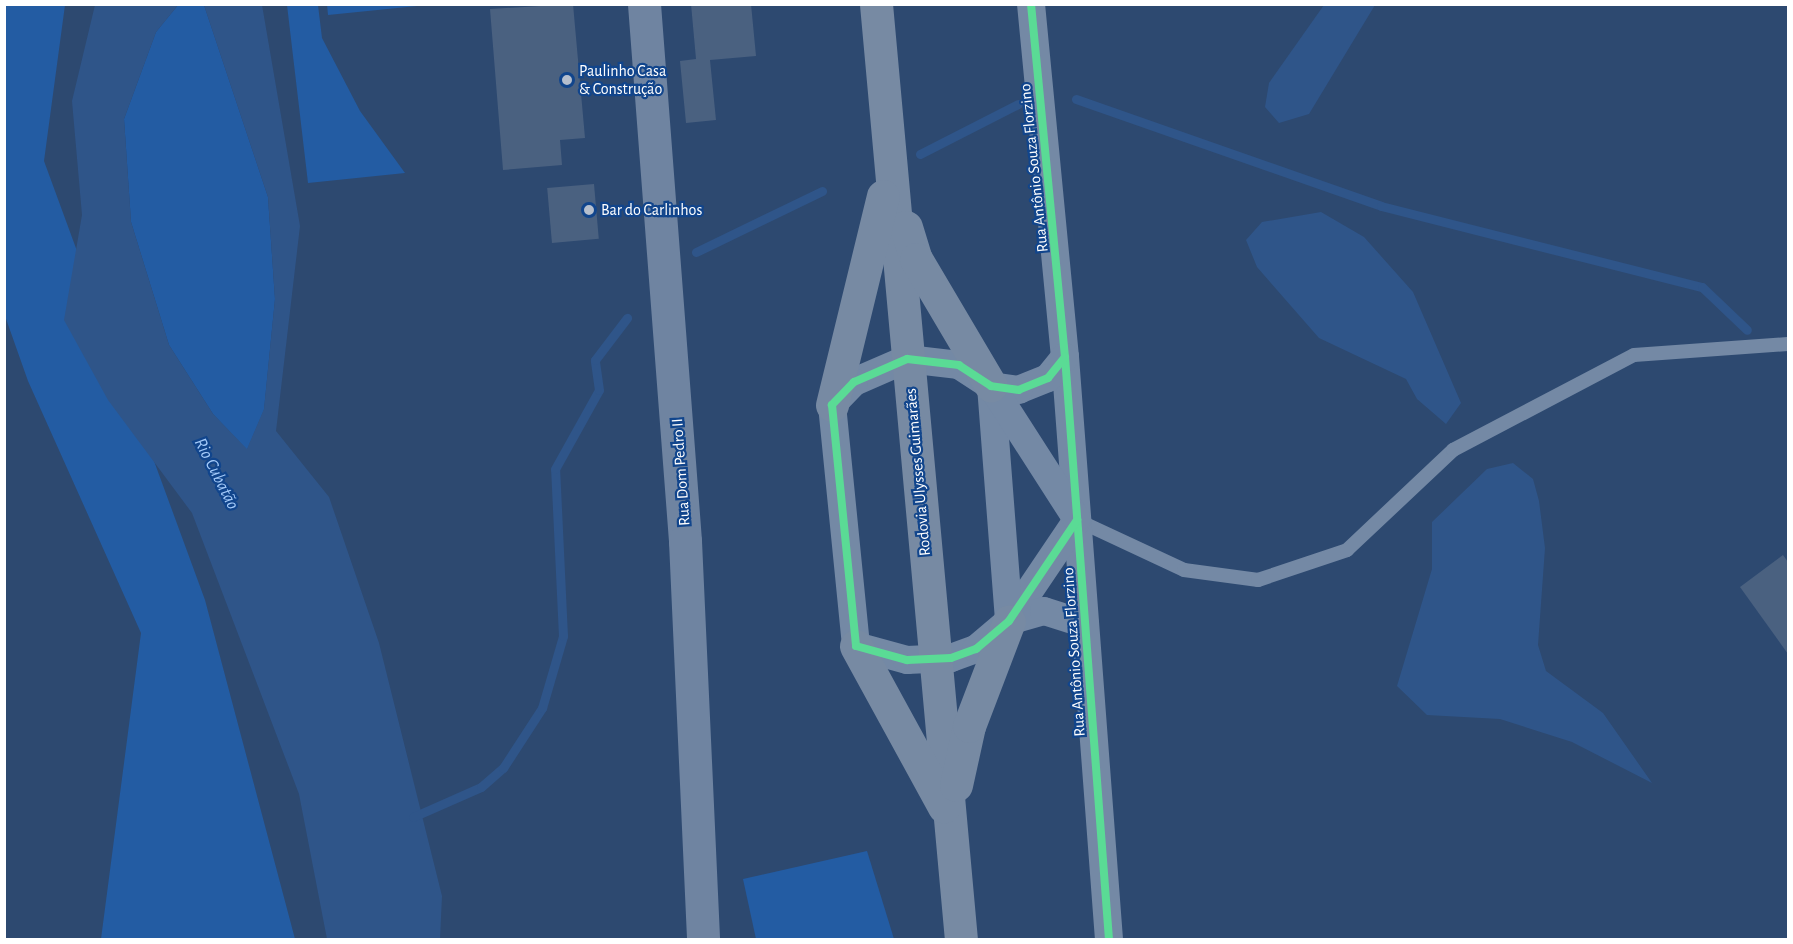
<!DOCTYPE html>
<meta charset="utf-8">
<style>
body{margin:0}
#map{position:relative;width:1793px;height:944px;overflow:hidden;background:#2d4970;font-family:"Alegreya Sans",sans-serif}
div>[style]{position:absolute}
.green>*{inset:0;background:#235ca3}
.water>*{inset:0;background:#2f5589}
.stream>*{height:9px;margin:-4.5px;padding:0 4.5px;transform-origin:4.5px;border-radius:4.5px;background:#2f5589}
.building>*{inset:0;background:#4a6180;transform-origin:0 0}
.lane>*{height:14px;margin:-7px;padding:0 7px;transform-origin:7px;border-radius:7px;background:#7489a5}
.street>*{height:28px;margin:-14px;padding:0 14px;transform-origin:14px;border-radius:14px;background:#7489a5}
.secondary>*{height:33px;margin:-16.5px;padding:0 16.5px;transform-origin:16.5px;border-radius:16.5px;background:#6f84a1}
.highway>*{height:33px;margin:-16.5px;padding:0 16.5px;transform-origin:16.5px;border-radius:16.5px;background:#778aa3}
.cycleway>*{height:8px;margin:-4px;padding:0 4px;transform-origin:4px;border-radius:4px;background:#5adb95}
.dots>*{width:16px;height:16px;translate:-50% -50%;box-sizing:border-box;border:3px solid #11458c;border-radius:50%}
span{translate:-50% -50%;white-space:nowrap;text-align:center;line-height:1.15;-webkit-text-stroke:4.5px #11458c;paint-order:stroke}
.poi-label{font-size:16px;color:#fff}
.left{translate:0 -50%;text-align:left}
.street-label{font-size:16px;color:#fff}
.water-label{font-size:18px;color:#a4caf9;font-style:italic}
.frame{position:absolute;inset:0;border:6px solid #fff;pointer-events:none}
</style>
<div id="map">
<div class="green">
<i style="clip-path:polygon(327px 4px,427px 4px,427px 5px,328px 15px)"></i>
<i style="clip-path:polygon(5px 5px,65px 5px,44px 161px,205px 600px,295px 939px,101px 939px,141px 633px,28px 381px,5px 316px)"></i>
<i style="clip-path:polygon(178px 5px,204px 5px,268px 197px,275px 299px,264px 410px,247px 450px,213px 414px,169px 345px,131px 222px,124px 119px,156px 32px)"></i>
<i style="clip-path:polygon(287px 5px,318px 5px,322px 38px,360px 111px,405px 173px,308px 183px)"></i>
<i style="clip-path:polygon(867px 851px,894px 939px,756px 939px,743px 879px)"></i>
</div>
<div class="water">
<i style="clip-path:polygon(95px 5px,178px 5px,156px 32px,124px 119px,131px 222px,169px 345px,213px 414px,247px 449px,264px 409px,275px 299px,268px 197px,204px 5px,262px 5px,300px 226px,276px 431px,329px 497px,379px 643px,442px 896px,440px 939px,327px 939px,299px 794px,192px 513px,108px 400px,64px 320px,82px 215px,72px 101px)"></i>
<i style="clip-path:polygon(1324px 5px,1375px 5px,1309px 114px,1279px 123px,1265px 107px,1269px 83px)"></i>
<i style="clip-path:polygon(1321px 212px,1364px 237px,1413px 292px,1461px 403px,1446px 424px,1417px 399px,1406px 379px,1319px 338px,1257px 267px,1246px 240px,1262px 222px)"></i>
<i style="clip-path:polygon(1513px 463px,1533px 479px,1539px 501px,1545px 548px,1538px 645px,1546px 671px,1603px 713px,1652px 783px,1572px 742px,1500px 719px,1427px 715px,1397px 686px,1432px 569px,1432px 522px,1487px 469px)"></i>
</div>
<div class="stream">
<i style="left:1076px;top:99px;width:323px;rotate:19.3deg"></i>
<i style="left:1381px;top:206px;width:331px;rotate:14.2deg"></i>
<i style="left:1702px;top:287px;width:62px;rotate:43.7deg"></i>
<i style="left:920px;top:154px;width:110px;rotate:-27deg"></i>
<i style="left:696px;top:252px;width:140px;rotate:-25.8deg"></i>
<i style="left:413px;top:817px;width:74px;rotate:-23.8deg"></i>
<i style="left:481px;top:787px;width:29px;rotate:-41deg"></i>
<i style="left:503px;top:768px;width:72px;rotate:-57deg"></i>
<i style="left:542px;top:708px;width:75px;rotate:-73.7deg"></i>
<i style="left:563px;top:636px;width:167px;rotate:-92.7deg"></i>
<i style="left:555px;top:469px;width:90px;rotate:-60.9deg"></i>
<i style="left:599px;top:390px;width:30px;rotate:-98deg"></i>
<i style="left:595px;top:360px;width:53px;rotate:-52.7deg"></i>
</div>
<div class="building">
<i style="clip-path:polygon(573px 4px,585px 138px,560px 140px,562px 165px,503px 170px,490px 9px)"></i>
<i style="clip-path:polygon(691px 4px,751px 4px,756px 56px,710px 60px,716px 120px,686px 123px,680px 61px,696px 59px)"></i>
<i style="left:594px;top:184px;width:55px;height:47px;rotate:85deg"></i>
<i style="clip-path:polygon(1783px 555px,1788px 562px,1788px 654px,1740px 587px)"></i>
</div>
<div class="lane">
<i style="left:1077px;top:520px;width:118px;rotate:25deg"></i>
<i style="left:1184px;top:570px;width:75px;rotate:7.7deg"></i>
<i style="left:1258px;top:580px;width:94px;rotate:-18.6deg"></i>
<i style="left:1347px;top:550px;width:146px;rotate:-43.3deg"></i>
<i style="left:1453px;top:450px;width:204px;rotate:-27.7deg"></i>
<i style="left:1634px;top:355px;width:154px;rotate:-4.1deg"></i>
</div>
<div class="street">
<i style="left:1031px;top:4px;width:355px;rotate:84.5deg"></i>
<i style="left:1065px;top:357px;width:585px;rotate:85.68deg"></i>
<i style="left:1065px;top:357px;width:27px;rotate:129deg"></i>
<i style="left:1048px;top:378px;width:31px;rotate:158deg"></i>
<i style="left:1019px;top:390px;width:28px;rotate:-172deg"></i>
<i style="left:991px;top:386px;width:38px;rotate:-147deg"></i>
<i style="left:959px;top:365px;width:52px;rotate:-173.4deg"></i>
<i style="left:907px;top:359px;width:58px;rotate:156.5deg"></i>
<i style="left:854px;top:382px;width:32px;rotate:134deg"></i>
<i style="left:832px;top:405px;width:242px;rotate:84.3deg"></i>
<i style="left:856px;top:646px;width:53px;rotate:15.4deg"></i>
<i style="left:907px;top:660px;width:44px;rotate:-2.6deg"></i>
<i style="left:951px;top:658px;width:27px;rotate:-20deg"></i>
<i style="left:976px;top:649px;width:43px;rotate:-40.3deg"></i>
<i style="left:1009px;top:621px;width:122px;rotate:-56deg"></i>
<i style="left:991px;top:386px;width:236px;rotate:85.6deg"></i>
<i style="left:992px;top:387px;width:156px;rotate:57.3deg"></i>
<i style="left:1009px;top:621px;width:36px;rotate:-16deg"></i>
<i style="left:1044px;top:611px;width:43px;rotate:17.6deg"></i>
</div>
<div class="secondary">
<i style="left:644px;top:4px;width:539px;rotate:85.63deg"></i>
<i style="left:685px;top:541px;width:399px;rotate:87.4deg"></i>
</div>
<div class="highway">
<i style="left:876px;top:4px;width:940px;rotate:84.81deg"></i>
<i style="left:906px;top:227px;width:34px;rotate:73deg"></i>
<i style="left:916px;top:259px;width:147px;rotate:59.4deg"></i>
<i style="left:832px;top:405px;width:215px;rotate:-76.3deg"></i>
<i style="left:856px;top:646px;width:183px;rotate:61.3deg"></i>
<i style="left:956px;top:785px;width:60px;rotate:-77.6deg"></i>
<i style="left:969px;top:726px;width:112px;rotate:-69.1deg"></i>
</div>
<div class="cycleway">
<i style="left:1031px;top:4px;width:355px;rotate:84.5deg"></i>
<i style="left:1065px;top:357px;width:585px;rotate:85.68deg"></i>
<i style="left:1065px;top:357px;width:27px;rotate:129deg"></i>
<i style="left:1048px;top:378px;width:31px;rotate:158deg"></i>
<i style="left:1019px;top:390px;width:28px;rotate:-172deg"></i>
<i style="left:991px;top:386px;width:38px;rotate:-147deg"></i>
<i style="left:959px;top:365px;width:52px;rotate:-173.4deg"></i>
<i style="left:907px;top:359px;width:58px;rotate:156.5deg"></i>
<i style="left:854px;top:382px;width:32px;rotate:134deg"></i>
<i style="left:832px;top:405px;width:242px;rotate:84.3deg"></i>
<i style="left:856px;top:646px;width:53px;rotate:15.4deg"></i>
<i style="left:907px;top:660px;width:44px;rotate:-2.6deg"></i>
<i style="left:951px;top:658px;width:27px;rotate:-20deg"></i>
<i style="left:976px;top:649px;width:43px;rotate:-40.3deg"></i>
<i style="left:1009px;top:621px;width:122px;rotate:-56deg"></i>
</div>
<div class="dots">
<i style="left:567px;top:80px;background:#b6bfcd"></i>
<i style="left:589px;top:210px;background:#b6bfcd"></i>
</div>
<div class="poi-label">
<span class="left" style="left:579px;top:80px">Paulinho Casa<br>&amp; Construção</span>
<span class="left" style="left:601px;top:210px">Bar do Carlinhos</span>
</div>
<div class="street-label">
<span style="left:1034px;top:168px;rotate:-96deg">Rua Antônio Souza Florzino</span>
<span style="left:681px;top:472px;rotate:-94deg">Rua Dom Pedro II</span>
<span style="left:918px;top:472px;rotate:-95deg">Rodovia Ulysses Guimarães</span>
<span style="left:1074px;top:652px;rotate:-94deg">Rua Antônio Souza Florzino</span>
</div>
<div class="water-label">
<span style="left:216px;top:474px;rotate:63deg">Rio Cubatão</span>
</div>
<div class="frame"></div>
</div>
